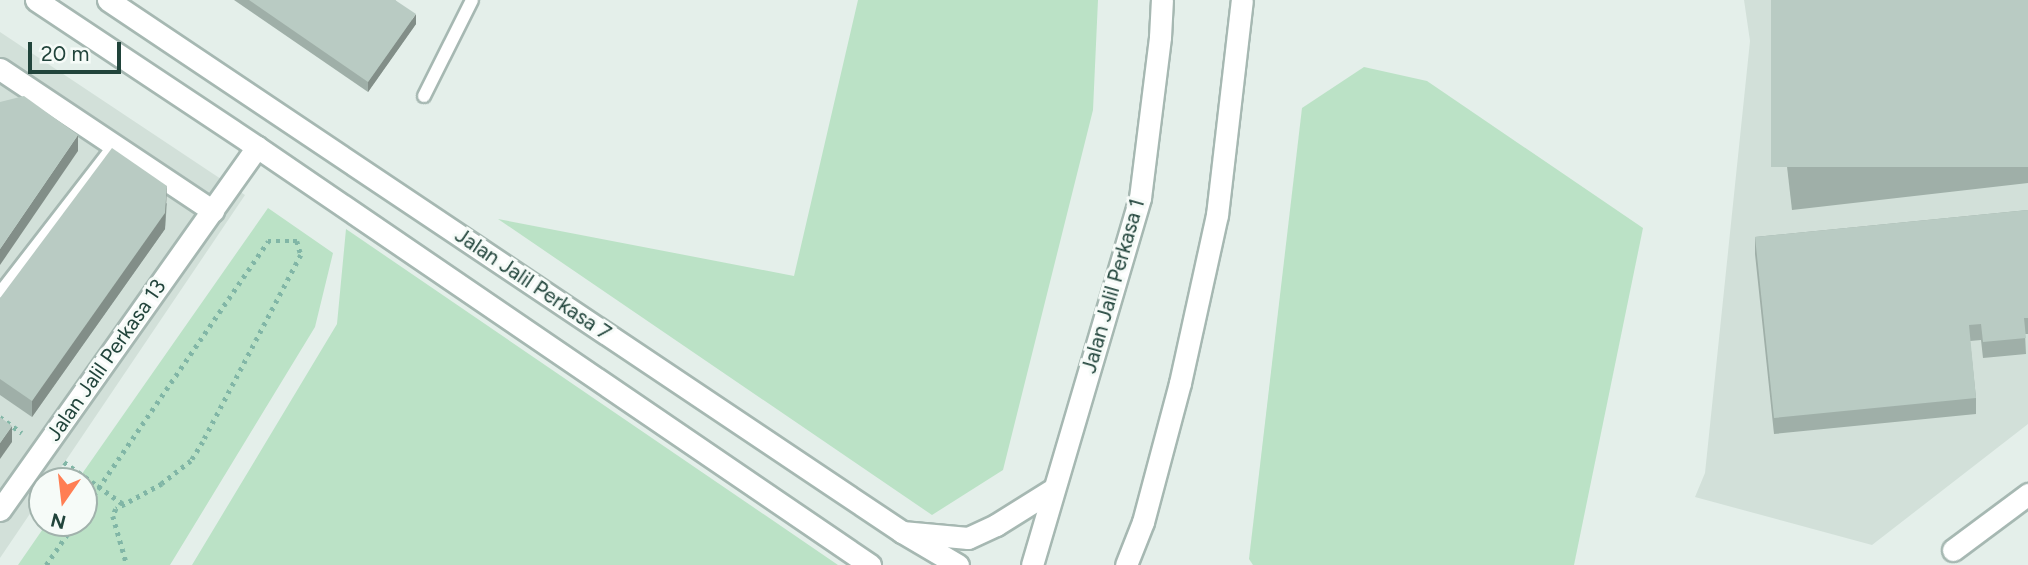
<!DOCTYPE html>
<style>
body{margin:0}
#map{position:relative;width:2028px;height:565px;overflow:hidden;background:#e4efea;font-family:Figtree,sans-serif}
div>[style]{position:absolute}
.built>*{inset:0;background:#d2e0d9}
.green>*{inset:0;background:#bbe2c6}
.path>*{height:4.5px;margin-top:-2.25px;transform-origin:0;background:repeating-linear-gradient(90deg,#81b6a6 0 3.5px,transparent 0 8.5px)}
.roads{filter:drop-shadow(2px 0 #a6b8b2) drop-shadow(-2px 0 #a6b8b2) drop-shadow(0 2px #a6b8b2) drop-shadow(0 -2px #a6b8b2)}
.service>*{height:12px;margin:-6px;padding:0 6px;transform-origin:6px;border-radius:6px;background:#fff}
.minor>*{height:21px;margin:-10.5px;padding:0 10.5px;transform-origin:10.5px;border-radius:10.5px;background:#fff}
.tertiary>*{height:21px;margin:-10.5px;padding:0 10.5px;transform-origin:10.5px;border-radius:10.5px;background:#fff}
.secondary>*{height:21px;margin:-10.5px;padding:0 10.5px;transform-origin:10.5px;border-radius:10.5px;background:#fff}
.wall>*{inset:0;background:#9fafa8}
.shaded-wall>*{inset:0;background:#828e88}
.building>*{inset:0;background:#b9cbc3;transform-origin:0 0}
span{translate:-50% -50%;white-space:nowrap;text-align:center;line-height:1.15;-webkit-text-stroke:6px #f6fbf8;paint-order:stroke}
.street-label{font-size:21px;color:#21443b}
.north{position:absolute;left:28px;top:467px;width:70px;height:70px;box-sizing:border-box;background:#f6fbf8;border:2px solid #a1b2ac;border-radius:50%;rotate:194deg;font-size:19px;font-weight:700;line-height:28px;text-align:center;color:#21443b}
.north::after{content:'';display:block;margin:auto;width:24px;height:32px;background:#ff7e53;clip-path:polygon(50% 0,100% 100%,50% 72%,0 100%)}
.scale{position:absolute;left:28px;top:42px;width:93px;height:32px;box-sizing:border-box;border:4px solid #21443b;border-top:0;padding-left:9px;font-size:21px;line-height:24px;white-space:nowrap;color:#21443b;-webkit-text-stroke:5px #f6fbf8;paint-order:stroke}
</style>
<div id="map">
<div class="built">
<i style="clip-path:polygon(1744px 0,2028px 0,2028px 424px,1872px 545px,1695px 497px,1705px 473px,1750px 41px)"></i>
<i style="clip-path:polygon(0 32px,245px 195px,52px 481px,42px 481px,42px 496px,0 558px)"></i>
</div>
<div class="green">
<i style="clip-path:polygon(858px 0,1098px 0,1093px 110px,1003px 470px,932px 515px,498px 219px,794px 276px)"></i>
<i style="clip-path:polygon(1364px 67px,1427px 81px,1643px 228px,1574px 565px,1253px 565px,1249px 559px,1302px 108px)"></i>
<i style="clip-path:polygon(268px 208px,333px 253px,315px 327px,170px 565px,18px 565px,47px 523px,84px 523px,84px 481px,77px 481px)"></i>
<i style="clip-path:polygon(346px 229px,838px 565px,192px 565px,337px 324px)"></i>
</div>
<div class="path">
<i style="left:0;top:417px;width:27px;rotate:36deg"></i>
<i style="left:64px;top:462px;width:72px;rotate:35.4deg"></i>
<i style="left:84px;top:509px;width:325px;rotate:-55.5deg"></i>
<i style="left:268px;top:241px;width:29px"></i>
<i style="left:297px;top:241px;width:15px;rotate:74deg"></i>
<i style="left:301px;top:255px;width:211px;rotate:117.7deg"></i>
<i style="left:203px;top:442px;width:22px;rotate:122deg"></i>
<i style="left:191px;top:461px;width:37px;rotate:142deg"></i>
<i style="left:162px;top:484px;width:52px;rotate:151.5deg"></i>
<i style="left:116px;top:509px;width:8px;rotate:113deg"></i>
<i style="left:113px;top:516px;width:51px;rotate:74.1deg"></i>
<i style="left:46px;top:565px;width:51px;rotate:-55.4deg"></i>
</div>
<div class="roads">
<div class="service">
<i style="left:424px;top:96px;width:107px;rotate:-63.4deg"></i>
<i style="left:0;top:293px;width:178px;rotate:-52.3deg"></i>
</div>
<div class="minor">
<i style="left:0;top:69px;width:256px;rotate:33.7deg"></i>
<i style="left:0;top:510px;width:445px;rotate:-54.7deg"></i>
<i style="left:1953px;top:550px;width:94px;rotate:-36.7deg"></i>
</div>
<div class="tertiary">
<i style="left:36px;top:0;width:265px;rotate:33.6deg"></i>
<i style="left:257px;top:147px;width:742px;rotate:34.29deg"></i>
<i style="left:108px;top:0;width:956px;rotate:33.82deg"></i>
<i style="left:902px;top:532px;width:65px;rotate:30.5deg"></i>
</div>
<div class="secondary">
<i style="left:902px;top:532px;width:66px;rotate:5.2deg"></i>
<i style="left:968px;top:538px;width:31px;rotate:-25deg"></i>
<i style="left:996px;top:525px;width:66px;rotate:-32deg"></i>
<i style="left:1032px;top:565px;width:383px;rotate:-73.6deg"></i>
<i style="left:1140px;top:198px;width:162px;rotate:-82.9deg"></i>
<i style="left:1160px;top:37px;width:37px;rotate:-87deg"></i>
<i style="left:1126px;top:565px;width:46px;rotate:-68.4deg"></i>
<i style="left:1143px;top:522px;width:144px;rotate:-75.1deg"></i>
<i style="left:1180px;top:383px;width:172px;rotate:-77.6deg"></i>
<i style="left:1217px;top:215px;width:216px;rotate:-83.4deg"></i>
</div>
</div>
<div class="wall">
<i style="clip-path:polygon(234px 0,395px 0,416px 24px,368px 92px)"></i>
<i style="clip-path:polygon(2028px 0,2028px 183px,1792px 210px,1773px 45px,1773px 29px)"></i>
<i style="clip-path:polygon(167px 203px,165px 229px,32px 417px,0 395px,0 298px)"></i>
<i style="clip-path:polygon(2028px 210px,2028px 334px,2025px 334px,2026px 354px,1983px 358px,1981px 340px,1970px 341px,1976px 398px,1976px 414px,1774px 434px,1755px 254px,1755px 237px)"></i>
</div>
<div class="shaded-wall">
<i style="clip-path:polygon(416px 14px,416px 24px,368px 92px,368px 82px)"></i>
<i style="clip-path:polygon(78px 135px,78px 151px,0 265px,0 249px)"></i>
<i style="clip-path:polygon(167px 186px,165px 229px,32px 417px,32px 401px)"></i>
<i style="clip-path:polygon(12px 426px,12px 442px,0 459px,0 443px)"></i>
</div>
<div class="building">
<i style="clip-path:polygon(249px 0,395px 0,416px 14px,368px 82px)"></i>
<i style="left:2028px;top:0;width:167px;height:257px;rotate:90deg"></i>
<i style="clip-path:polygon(24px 96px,78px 135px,0 249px,0 102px)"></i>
<i style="clip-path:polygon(112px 148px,167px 186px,165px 213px,32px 401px,0 379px,0 298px)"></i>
<i style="clip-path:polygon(2028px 210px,2028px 318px,2024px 318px,2026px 338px,1983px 342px,1981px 324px,1969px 325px,1976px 398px,1774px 418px,1755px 237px)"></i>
<i style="clip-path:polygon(0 417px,12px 426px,0 443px)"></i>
</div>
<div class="street-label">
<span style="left:533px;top:284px;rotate:34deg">Jalan Jalil Perkasa 7</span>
<span style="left:1113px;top:286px;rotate:-74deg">Jalan Jalil Perkasa 1</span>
<span style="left:106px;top:360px;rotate:-55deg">Jalan Jalil Perkasa 13</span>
</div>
<div class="north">N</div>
<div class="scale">20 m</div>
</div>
